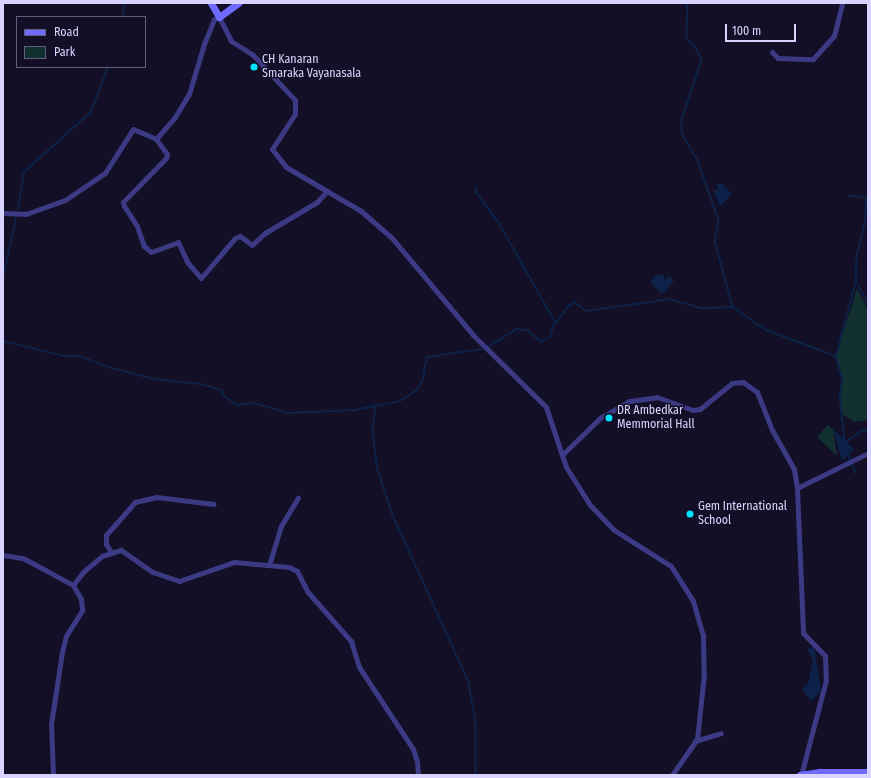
<!DOCTYPE html>
<style>
body{margin:0}
#map{position:relative;width:871px;height:778px;overflow:hidden;background:#130f26;font-family:"Fira Sans Condensed",sans-serif}
div>[style]{position:absolute}
.green>*{inset:0;background:#12302f}
.water>*{inset:0;background:#0c2248}
.stream>*{height:1.5px;margin:-0.75px;padding:0 0.75px;transform-origin:0.75px;border-radius:0.75px;background:#0c2248}
.street>*{height:5px;margin:-2.5px;padding:0 2.5px;transform-origin:2.5px;border-radius:2.5px;background:#3d3a85}
.secondary>*{height:7px;margin:-3.5px;padding:0 3.5px;transform-origin:3.5px;border-radius:3.5px;background:#6f6bff}
.dots>*{width:11px;height:11px;translate:-50% -50%;box-sizing:border-box;border:2px solid #130f26;border-radius:50%}
span{translate:-50% -50%;white-space:nowrap;text-align:center;line-height:1.15;-webkit-text-stroke:3px #130f26;paint-order:stroke}
.poi-label{font-size:12px;color:#d9d4ff}
.left{translate:0 -50%;text-align:left}
.frame{position:absolute;inset:0;border:4px solid #d9d4ff;pointer-events:none}
.legend{position:absolute;left:16px;top:16px;width:130px;height:52px;box-sizing:border-box;background:#130f26;border:1px solid #625e7d;margin:0;padding:5px 7px;list-style:none;font-size:12px;color:#d9d4ff}
.legend li{display:flex;align-items:center;gap:8px;height:20px}
.legend b{width:20px;border:1px solid #625e7d}
.scale{position:absolute;left:725px;top:24px;width:71px;height:18px;box-sizing:border-box;border:2px solid #d9d4ff;border-top:0;padding-left:5px;font-size:12px;line-height:14px;white-space:nowrap;color:#d9d4ff;-webkit-text-stroke:3px #130f26;paint-order:stroke}
</style>
<div id="map">
<div class="green">
<i style="clip-path:polygon(857px 288px,868px 311px,868px 420px,854px 422px,841px 413px,840px 395px,843px 380px,836px 356px)"></i>
<i style="clip-path:polygon(828px 425px,833px 429px,837px 456px,817px 437px)"></i>
</div>
<div class="water">
<i style="clip-path:polygon(722px 183px,732px 194px,720px 206px,713px 189px,719px 191px,716px 185px)"></i>
<i style="clip-path:polygon(656px 275px,663px 275px,666px 281px,668px 275px,674px 281px,662px 294px,650px 282px)"></i>
<i style="clip-path:polygon(833px 429px,854px 449px,842px 461px)"></i>
<i style="clip-path:polygon(814px 647px,821px 691px,811px 701px,802px 689px,808px 684px,813px 660px,807px 649px)"></i>
</div>
<div class="stream">
<i style="left:688px;top:3px;width:36px;rotate:92deg"></i>
<i style="left:687px;top:39px;width:13px;rotate:45deg"></i>
<i style="left:696px;top:48px;width:13px;rotate:63deg"></i>
<i style="left:702px;top:60px;width:63px;rotate:108.4deg"></i>
<i style="left:682px;top:120px;width:13px;rotate:90deg"></i>
<i style="left:682px;top:133px;width:34px;rotate:60deg"></i>
<i style="left:699px;top:163px;width:61px;rotate:71deg"></i>
<i style="left:719px;top:221px;width:20px;rotate:101deg"></i>
<i style="left:715px;top:241px;width:68px;rotate:74.7deg"></i>
<i style="left:123px;top:17px;width:14px;rotate:-86deg"></i>
<i style="left:476px;top:187px;width:5px;rotate:90deg"></i>
<i style="left:476px;top:192px;width:36px;rotate:53deg"></i>
<i style="left:498px;top:221px;width:117px;rotate:60.4deg"></i>
<i style="left:849px;top:196px;width:18px;rotate:3deg"></i>
<i style="left:867px;top:197px;width:27px;rotate:94deg"></i>
<i style="left:865px;top:224px;width:32px;rotate:104deg"></i>
<i style="left:857px;top:255px;width:26px;rotate:92deg"></i>
<i style="left:856px;top:281px;width:25px;rotate:61deg"></i>
<i style="left:18px;top:210px;width:38px;rotate:-81deg"></i>
<i style="left:24px;top:172px;width:90px;rotate:-41.8deg"></i>
<i style="left:91px;top:112px;width:48px;rotate:-69.3deg"></i>
<i style="left:3px;top:278px;width:61px;rotate:-77.8deg"></i>
<i style="left:3px;top:341px;width:63px;rotate:13.8deg"></i>
<i style="left:64px;top:356px;width:16px"></i>
<i style="left:80px;top:356px;width:30px;rotate:21deg"></i>
<i style="left:108px;top:367px;width:48px;rotate:14.6deg"></i>
<i style="left:154px;top:379px;width:47px;rotate:6.1deg"></i>
<i style="left:201px;top:384px;width:22px;rotate:16deg"></i>
<i style="left:222px;top:390px;width:6px;rotate:72deg"></i>
<i style="left:224px;top:396px;width:17px;rotate:33deg"></i>
<i style="left:238px;top:405px;width:16px;rotate:-7deg"></i>
<i style="left:254px;top:403px;width:36px;rotate:16deg"></i>
<i style="left:289px;top:413px;width:66px;rotate:-2.6deg"></i>
<i style="left:355px;top:410px;width:46px;rotate:-11.3deg"></i>
<i style="left:400px;top:401px;width:20px;rotate:-33deg"></i>
<i style="left:417px;top:390px;width:13px;rotate:-61deg"></i>
<i style="left:423px;top:379px;width:22px;rotate:-80deg"></i>
<i style="left:427px;top:357px;width:55px;rotate:-8.4deg"></i>
<i style="left:490px;top:346px;width:31px;rotate:-33deg"></i>
<i style="left:516px;top:329px;width:12px;rotate:5deg"></i>
<i style="left:528px;top:330px;width:18px;rotate:43deg"></i>
<i style="left:541px;top:342px;width:10px;rotate:-29deg"></i>
<i style="left:550px;top:337px;width:10px;rotate:-73deg"></i>
<i style="left:553px;top:327px;width:26px;rotate:-54deg"></i>
<i style="left:568px;top:306px;width:8px;rotate:-30deg"></i>
<i style="left:575px;top:302px;width:14px;rotate:39deg"></i>
<i style="left:586px;top:311px;width:85px;rotate:-8.1deg"></i>
<i style="left:670px;top:299px;width:33px;rotate:16deg"></i>
<i style="left:702px;top:308px;width:31px;rotate:-2deg"></i>
<i style="left:733px;top:307px;width:40px;rotate:34.9deg"></i>
<i style="left:766px;top:330px;width:75px;rotate:20.4deg"></i>
<i style="left:836px;top:356px;width:25px;rotate:74deg"></i>
<i style="left:843px;top:380px;width:15px;rotate:101deg"></i>
<i style="left:840px;top:395px;width:47px;rotate:83.9deg"></i>
<i style="left:836px;top:356px;width:78px;rotate:-75.1deg"></i>
<i style="left:376px;top:405px;width:26px;rotate:97deg"></i>
<i style="left:373px;top:431px;width:39px;rotate:83deg"></i>
<i style="left:378px;top:470px;width:45px;rotate:72deg"></i>
<i style="left:392px;top:513px;width:186px;rotate:65.5deg"></i>
<i style="left:469px;top:682px;width:42px;rotate:80.3deg"></i>
<i style="left:476px;top:723px;width:52px;rotate:90deg"></i>
<i style="left:846px;top:442px;width:19px;rotate:-36deg"></i>
<i style="left:861px;top:431px;width:7px;rotate:-8deg"></i>
<i style="left:848px;top:453px;width:22px;rotate:68deg"></i>
</div>
<div class="street">
<i style="left:772px;top:52px;width:8px;rotate:45deg"></i>
<i style="left:778px;top:58px;width:35px;rotate:2deg"></i>
<i style="left:813px;top:59px;width:31px;rotate:-48deg"></i>
<i style="left:834px;top:36px;width:34px;rotate:-76deg"></i>
<i style="left:156px;top:139px;width:19px;rotate:54deg"></i>
<i style="left:167px;top:154px;width:4px;rotate:104deg"></i>
<i style="left:166px;top:158px;width:62px;rotate:134.3deg"></i>
<i style="left:123px;top:202px;width:4px;rotate:76deg"></i>
<i style="left:124px;top:206px;width:24px;rotate:57deg"></i>
<i style="left:137px;top:226px;width:21px;rotate:71deg"></i>
<i style="left:144px;top:246px;width:9px;rotate:41deg"></i>
<i style="left:151px;top:252px;width:29px;rotate:-20deg"></i>
<i style="left:178px;top:242px;width:23px;rotate:65deg"></i>
<i style="left:188px;top:263px;width:20px;rotate:49deg"></i>
<i style="left:201px;top:278px;width:52px;rotate:-49.6deg"></i>
<i style="left:235px;top:238px;width:5px;rotate:-22deg"></i>
<i style="left:240px;top:236px;width:15px;rotate:37deg"></i>
<i style="left:252px;top:245px;width:18px;rotate:-43deg"></i>
<i style="left:265px;top:233px;width:61px;rotate:-30.8deg"></i>
<i style="left:317px;top:202px;width:15px;rotate:-48deg"></i>
<i style="left:3px;top:213px;width:23px;rotate:2deg"></i>
<i style="left:26px;top:214px;width:41px;rotate:-19.7deg"></i>
<i style="left:65px;top:200px;width:48px;rotate:-34deg"></i>
<i style="left:105px;top:173px;width:52px;rotate:-57.5deg"></i>
<i style="left:133px;top:129px;width:25px;rotate:23deg"></i>
<i style="left:156px;top:139px;width:29px;rotate:-49deg"></i>
<i style="left:175px;top:117px;width:27px;rotate:-59deg"></i>
<i style="left:189px;top:94px;width:52px;rotate:-73.3deg"></i>
<i style="left:204px;top:44px;width:27px;rotate:-68deg"></i>
<i style="left:214px;top:19px;width:5px;rotate:-22deg"></i>
<i style="left:219px;top:17px;width:27px;rotate:63deg"></i>
<i style="left:231px;top:41px;width:26px;rotate:32deg"></i>
<i style="left:253px;top:55px;width:62px;rotate:47deg"></i>
<i style="left:295px;top:100px;width:14px;rotate:90deg"></i>
<i style="left:295px;top:114px;width:42px;rotate:123.3deg"></i>
<i style="left:272px;top:149px;width:23px;rotate:52deg"></i>
<i style="left:286px;top:167px;width:87px;rotate:30.4deg"></i>
<i style="left:361px;top:211px;width:41px;rotate:41.1deg"></i>
<i style="left:392px;top:238px;width:126px;rotate:50.1deg"></i>
<i style="left:473px;top:335px;width:103px;rotate:44.6deg"></i>
<i style="left:546px;top:407px;width:63px;rotate:71.6deg"></i>
<i style="left:566px;top:467px;width:45px;rotate:57.7deg"></i>
<i style="left:590px;top:505px;width:35px;rotate:46deg"></i>
<i style="left:614px;top:530px;width:67px;rotate:32.3deg"></i>
<i style="left:671px;top:566px;width:41px;rotate:57.8deg"></i>
<i style="left:693px;top:601px;width:35px;rotate:74deg"></i>
<i style="left:703px;top:635px;width:39px;rotate:89deg"></i>
<i style="left:704px;top:674px;width:65px;rotate:96.1deg"></i>
<i style="left:697px;top:739px;width:44px;rotate:124.8deg"></i>
<i style="left:562px;top:455px;width:53px;rotate:-44.2deg"></i>
<i style="left:600px;top:418px;width:34px;rotate:-30deg"></i>
<i style="left:630px;top:401px;width:27px;rotate:-8deg"></i>
<i style="left:657px;top:397px;width:38px;rotate:20deg"></i>
<i style="left:693px;top:410px;width:7px;rotate:-8deg"></i>
<i style="left:700px;top:409px;width:41px;rotate:-39.1deg"></i>
<i style="left:732px;top:383px;width:11px;rotate:-5deg"></i>
<i style="left:743px;top:382px;width:17px;rotate:36deg"></i>
<i style="left:757px;top:392px;width:41px;rotate:68.5deg"></i>
<i style="left:772px;top:430px;width:45px;rotate:60.6deg"></i>
<i style="left:794px;top:469px;width:19px;rotate:81deg"></i>
<i style="left:797px;top:488px;width:145px;rotate:87.6deg"></i>
<i style="left:803px;top:633px;width:32px;rotate:46deg"></i>
<i style="left:825px;top:656px;width:24px;rotate:88deg"></i>
<i style="left:826px;top:680px;width:98px;rotate:104.7deg"></i>
<i style="left:797px;top:488px;width:79px;rotate:-26.2deg"></i>
<i style="left:111px;top:552px;width:9px;rotate:-122deg"></i>
<i style="left:106px;top:544px;width:9px;rotate:-90deg"></i>
<i style="left:106px;top:535px;width:44px;rotate:-48.7deg"></i>
<i style="left:135px;top:502px;width:22px;rotate:-13deg"></i>
<i style="left:156px;top:497px;width:58px;rotate:6.9deg"></i>
<i style="left:3px;top:555px;width:20px;rotate:9deg"></i>
<i style="left:23px;top:558px;width:57px;rotate:28.4deg"></i>
<i style="left:269px;top:565px;width:41px;rotate:-72.9deg"></i>
<i style="left:281px;top:526px;width:33px;rotate:-59deg"></i>
<i style="left:695px;top:741px;width:27px;rotate:-17deg"></i>
<i style="left:53px;top:775px;width:51px;rotate:-92.2deg"></i>
<i style="left:51px;top:724px;width:73px;rotate:-81.3deg"></i>
<i style="left:62px;top:652px;width:16px;rotate:-76deg"></i>
<i style="left:66px;top:636px;width:31px;rotate:-58deg"></i>
<i style="left:82px;top:610px;width:11px;rotate:-95deg"></i>
<i style="left:81px;top:599px;width:16px;rotate:-120deg"></i>
<i style="left:73px;top:585px;width:16px;rotate:-52deg"></i>
<i style="left:83px;top:572px;width:25px;rotate:-40deg"></i>
<i style="left:102px;top:556px;width:20px;rotate:-18deg"></i>
<i style="left:121px;top:550px;width:39px;rotate:35deg"></i>
<i style="left:153px;top:572px;width:28px;rotate:19deg"></i>
<i style="left:179px;top:581px;width:58px;rotate:-19.1deg"></i>
<i style="left:234px;top:562px;width:55px;rotate:5.2deg"></i>
<i style="left:289px;top:567px;width:9px;rotate:27deg"></i>
<i style="left:297px;top:571px;width:22px;rotate:63deg"></i>
<i style="left:307px;top:591px;width:67px;rotate:48.7deg"></i>
<i style="left:351px;top:641px;width:27px;rotate:73deg"></i>
<i style="left:359px;top:667px;width:98px;rotate:56.6deg"></i>
<i style="left:413px;top:749px;width:13px;rotate:72deg"></i>
<i style="left:417px;top:761px;width:14px;rotate:86deg"></i>
</div>
<div class="secondary">
<i style="left:211px;top:3px;width:16px;rotate:60deg"></i>
<i style="left:219px;top:17px;width:24px;rotate:-36deg"></i>
<i style="left:800px;top:775px;width:20px;rotate:-9deg"></i>
<i style="left:820px;top:772px;width:48px"></i>
</div>
<div class="dots">
<i style="left:254px;top:67px;background:#00e5ff"></i>
<i style="left:609px;top:418px;background:#00e5ff"></i>
<i style="left:690px;top:514px;background:#00e5ff"></i>
</div>
<div class="poi-label">
<span class="left" style="left:262px;top:67px">CH Kanaran<br>Smaraka Vayanasala</span>
<span class="left" style="left:617px;top:418px">DR Ambedkar<br>Memmorial Hall</span>
<span class="left" style="left:698px;top:514px">Gem International<br>School</span>
</div>
<div class="frame"></div>
<ul class="legend">
<li><b style="height:5px;background:#6f6bff"></b>Road</li>
<li><b style="height:11px;background:#12302f"></b>Park</li>
</ul>
<div class="scale">100 m</div>
</div>
